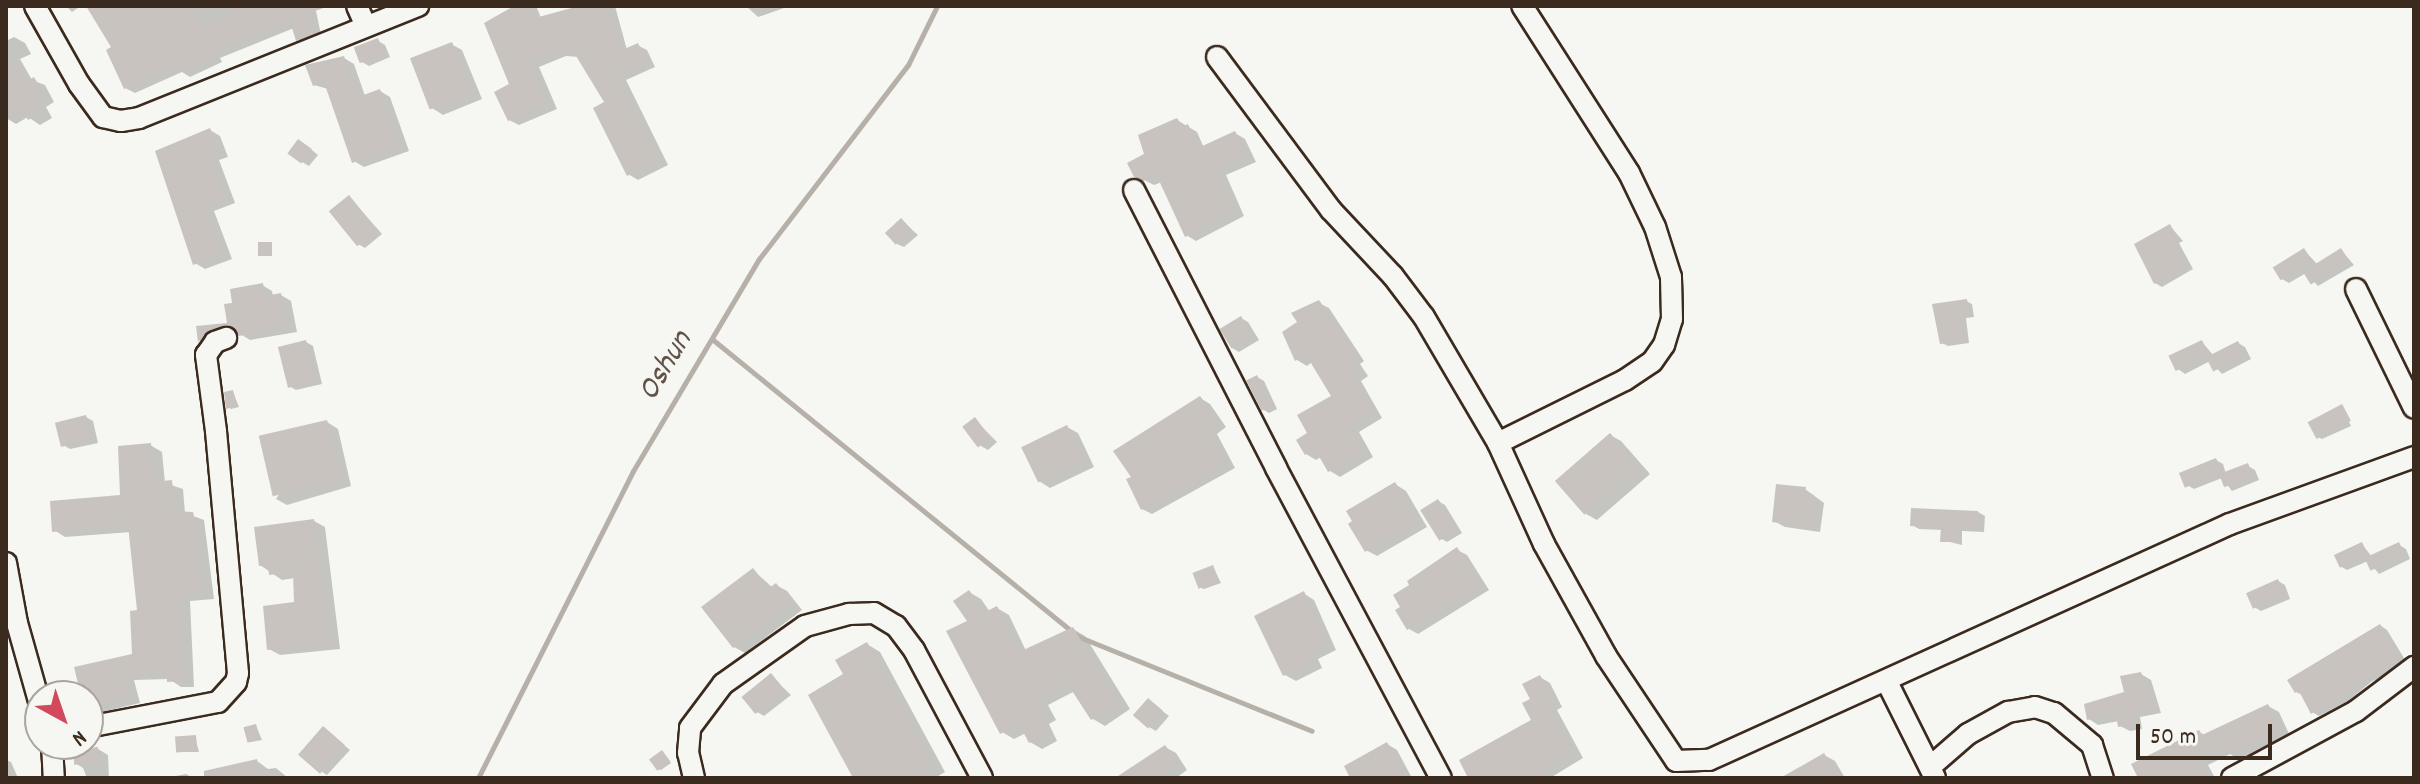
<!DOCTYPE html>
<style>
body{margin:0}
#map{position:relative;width:2420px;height:784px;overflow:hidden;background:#f6f6f2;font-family:Dekko,sans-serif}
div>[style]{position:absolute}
.shadow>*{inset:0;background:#0003}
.stream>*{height:5px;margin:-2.5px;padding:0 2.5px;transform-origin:2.5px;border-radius:2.5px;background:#b6b0a9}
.building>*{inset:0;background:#c8c3be;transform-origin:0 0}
.roads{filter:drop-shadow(2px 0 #3b2a1e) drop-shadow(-2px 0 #3b2a1e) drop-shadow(0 2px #3b2a1e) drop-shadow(0 -2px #3b2a1e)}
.minor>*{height:20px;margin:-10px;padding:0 10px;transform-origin:10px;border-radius:10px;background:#f6f6f2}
span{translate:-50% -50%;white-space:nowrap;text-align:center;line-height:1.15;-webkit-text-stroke:8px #f6f6f2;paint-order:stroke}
.water-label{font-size:32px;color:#605248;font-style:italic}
.frame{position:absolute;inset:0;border:8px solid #3b2a1e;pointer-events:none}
.north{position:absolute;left:24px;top:680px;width:80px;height:80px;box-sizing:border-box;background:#f6f6f2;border:2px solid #aba49d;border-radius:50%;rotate:140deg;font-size:22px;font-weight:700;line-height:32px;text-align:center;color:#3b2a1e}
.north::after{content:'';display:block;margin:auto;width:28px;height:36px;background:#d1495b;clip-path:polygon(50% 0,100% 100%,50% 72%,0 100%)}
.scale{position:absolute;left:2136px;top:724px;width:136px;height:36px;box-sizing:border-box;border:4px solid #3b2a1e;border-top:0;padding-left:10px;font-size:24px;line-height:28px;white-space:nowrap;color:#3b2a1e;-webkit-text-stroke:6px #f6f6f2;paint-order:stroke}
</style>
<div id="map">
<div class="shadow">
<i style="clip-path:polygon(66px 6px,81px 6px,72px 12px)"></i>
<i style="clip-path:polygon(88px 6px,315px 6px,322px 40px,308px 45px,298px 40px,294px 28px,220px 58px,222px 62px,190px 77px,182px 72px,135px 93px,125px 88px,114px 48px)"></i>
<i style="clip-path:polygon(521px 6px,537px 8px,541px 18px,576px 9px,576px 6px,615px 6px,627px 50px,637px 45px,647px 50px,655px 67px,626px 80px,668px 165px,638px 180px,628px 174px,607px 103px,579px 57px,566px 56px,539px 67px,557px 109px,519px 125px,509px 120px)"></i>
<i style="clip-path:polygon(746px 6px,790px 6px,758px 17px)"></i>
<i style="clip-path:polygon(14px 37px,25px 43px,31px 54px,20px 59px,32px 80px,45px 85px,54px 102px,46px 107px,52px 118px,40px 125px,28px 117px,16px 124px,6px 118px,6px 41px)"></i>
<i style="clip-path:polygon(378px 41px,385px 45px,390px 57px,369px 66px,362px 62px)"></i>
<i style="clip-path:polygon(451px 44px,462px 50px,482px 99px,443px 115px,432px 108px)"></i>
<i style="clip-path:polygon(344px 58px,354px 64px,365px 96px,380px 91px,390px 97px,409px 151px,364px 167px,354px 161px,328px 89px,314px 85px)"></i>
<i style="clip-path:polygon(1177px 120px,1197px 132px,1204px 148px,1235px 133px,1245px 139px,1256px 162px,1226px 175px,1244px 216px,1196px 241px,1186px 235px,1162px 182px,1154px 185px,1136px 176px,1146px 155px)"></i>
<i style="clip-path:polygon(210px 130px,220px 136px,228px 157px,219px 160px,235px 203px,214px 211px,232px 259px,205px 269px,195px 263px)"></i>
<i style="clip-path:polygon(306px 145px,318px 155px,309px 166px,302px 162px)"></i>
<i style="clip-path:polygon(350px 198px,382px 234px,365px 248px,358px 244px)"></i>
<i style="clip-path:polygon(901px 220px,918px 235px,904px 247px,897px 244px)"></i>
<i style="clip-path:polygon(2170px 226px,2183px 241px,2179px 243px,2193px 269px,2162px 287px,2155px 283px)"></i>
<i style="clip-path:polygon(2304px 250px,2317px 264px,2341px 250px,2354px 265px,2318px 286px,2306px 273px,2289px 283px,2282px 279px)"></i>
<i style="clip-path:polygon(262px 285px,272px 291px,273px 296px,281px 295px,291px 301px,297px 332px,250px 340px,234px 330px,220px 335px,209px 346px,200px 340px,198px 328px,230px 325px)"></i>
<i style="clip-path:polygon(1966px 301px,1972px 304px,1974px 317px,1966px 318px,1969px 343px,1948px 346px,1942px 343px)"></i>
<i style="clip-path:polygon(1319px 303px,1329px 308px,1364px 361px,1360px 364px,1368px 376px,1361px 381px,1382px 418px,1359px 432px,1373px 457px,1340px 477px,1330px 471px,1321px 457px,1316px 460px,1306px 454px,1310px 434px,1334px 396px,1312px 362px,1307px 366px,1297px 360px,1284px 333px,1300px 323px)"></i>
<i style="clip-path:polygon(1241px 318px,1248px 322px,1259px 340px,1239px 352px,1232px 348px)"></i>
<i style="clip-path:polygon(306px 342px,313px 346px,322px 384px,296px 390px,289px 386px)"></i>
<i style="clip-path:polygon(2202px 342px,2214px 356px,2238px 343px,2245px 347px,2251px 359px,2222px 374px,2210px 361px,2185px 374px,2178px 369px)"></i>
<i style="clip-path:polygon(1257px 377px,1264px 381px,1277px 409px,1269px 413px,1262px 409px)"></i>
<i style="clip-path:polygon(233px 392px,239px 407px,231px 409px,228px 407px)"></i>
<i style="clip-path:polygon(1200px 398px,1210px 404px,1226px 427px,1217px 434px,1235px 468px,1152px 514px,1142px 509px)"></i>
<i style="clip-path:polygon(2342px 406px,2351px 426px,2322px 439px,2316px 436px)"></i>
<i style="clip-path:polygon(86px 417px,93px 421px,98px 443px,70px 449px,63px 445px)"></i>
<i style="clip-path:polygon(975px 420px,997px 442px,988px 450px,981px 446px)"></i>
<i style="clip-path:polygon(327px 422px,338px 429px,351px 486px,287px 505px,276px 499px)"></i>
<i style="clip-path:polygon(1067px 427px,1078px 433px,1094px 467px,1050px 488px,1039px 481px)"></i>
<i style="clip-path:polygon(1610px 435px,1621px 441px,1650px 474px,1597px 520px,1586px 514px)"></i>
<i style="clip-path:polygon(150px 445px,162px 452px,165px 483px,183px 489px,185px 513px,204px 520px,214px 599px,190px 601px,194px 687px,181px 687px,169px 679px,134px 680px,140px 703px,97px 713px,88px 708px,88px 696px,83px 696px,134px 655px,139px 612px,131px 532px,65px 537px,54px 530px,122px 497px)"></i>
<i style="clip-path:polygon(2216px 460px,2223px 464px,2226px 474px,2248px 466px,2255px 470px,2259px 480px,2232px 491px,2222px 478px,2194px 489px,2187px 485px)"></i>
<i style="clip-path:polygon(1395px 484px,1406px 491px,1427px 527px,1377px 556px,1366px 550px)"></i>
<i style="clip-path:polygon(1805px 489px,1824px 503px,1820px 532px,1785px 527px,1774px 521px)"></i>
<i style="clip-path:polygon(1438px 501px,1445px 505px,1462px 533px,1447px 542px,1440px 538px)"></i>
<i style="clip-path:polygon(1978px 512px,1985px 516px,1984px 532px,1962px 531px,1962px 545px,1942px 540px,1943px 530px,1919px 529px,1912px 525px)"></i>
<i style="clip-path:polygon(314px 521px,325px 527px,340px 649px,280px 655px,269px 649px,296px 604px,295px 578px,282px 580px,260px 565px)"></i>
<i style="clip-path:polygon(2362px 544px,2372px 557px,2399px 545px,2406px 549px,2410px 559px,2379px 574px,2368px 561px,2347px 570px,2340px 566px)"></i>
<i style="clip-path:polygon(1457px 550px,1467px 555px,1489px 590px,1418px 634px,1409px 629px)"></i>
<i style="clip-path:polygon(1213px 567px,1221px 583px,1204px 589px,1201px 588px)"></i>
<i style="clip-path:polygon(753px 570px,773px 588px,776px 585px,787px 591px,802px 610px,745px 653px,734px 647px)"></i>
<i style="clip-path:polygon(2278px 581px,2285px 585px,2290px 599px,2261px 611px,2254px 607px)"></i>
<i style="clip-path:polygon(969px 592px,981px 599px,990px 612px,997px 608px,1009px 615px,1026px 651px,1073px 629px,1085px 636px,1130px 709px,1105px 726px,1093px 719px,1075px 691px,1048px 705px,1056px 720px,1049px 724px,1057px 741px,1042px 749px,1030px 742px,1026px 733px,1014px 739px,1002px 732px,970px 621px)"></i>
<i style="clip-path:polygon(1303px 593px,1314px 600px,1336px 650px,1318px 659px,1322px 668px,1296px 681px,1285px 675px)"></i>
<i style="clip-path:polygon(2381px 626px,2387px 630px,2407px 663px,2371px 682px,2348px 701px,2319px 716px,2312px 712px,2304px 696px,2296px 692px)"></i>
<i style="clip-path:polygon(867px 644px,880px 652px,945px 772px,935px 778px,855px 778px,846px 675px)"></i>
<i style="clip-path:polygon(2141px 674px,2151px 680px,2161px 713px,2140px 717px,2142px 729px,2130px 731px,2120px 726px,2119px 721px,2098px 725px,2089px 719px,2126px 693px)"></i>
<i style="clip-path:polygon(771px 676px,791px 695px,764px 716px,757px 712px)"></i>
<i style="clip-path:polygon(1540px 677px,1550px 683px,1562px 707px,1557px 710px,1583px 758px,1550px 778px,1472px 778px,1534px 721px,1533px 700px)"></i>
<i style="clip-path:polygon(1149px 701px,1169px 716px,1156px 731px,1149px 727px)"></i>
<i style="clip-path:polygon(2268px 706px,2279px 712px,2290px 736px,2240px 760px,2230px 754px,2208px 765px,2215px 778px,2140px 778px,2199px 732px,2205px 735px)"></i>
<i style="clip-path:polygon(256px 726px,262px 740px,251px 742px,248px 741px)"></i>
<i style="clip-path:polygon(323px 728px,350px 750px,327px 775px,321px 771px)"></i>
<i style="clip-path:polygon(195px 737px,199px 752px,178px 752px)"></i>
<i style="clip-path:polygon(1387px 744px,1397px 750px,1412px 778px,1352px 778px)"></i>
<i style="clip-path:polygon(1165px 747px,1176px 753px,1187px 770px,1176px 778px,1132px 778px)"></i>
<i style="clip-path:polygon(98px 749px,108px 755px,109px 778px,87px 778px,83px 768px,75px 763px)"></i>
<i style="clip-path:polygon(664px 754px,671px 763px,661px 770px,658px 769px)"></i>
<i style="clip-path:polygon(1824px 755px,1835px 761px,1845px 778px,1787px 778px)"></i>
<i style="clip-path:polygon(6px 760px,11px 762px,18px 778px,6px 778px)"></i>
<i style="clip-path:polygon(257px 761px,268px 769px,276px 768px,288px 778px,216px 778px)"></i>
<i style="clip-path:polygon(186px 774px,193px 778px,170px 778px,170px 777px)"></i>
</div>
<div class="stream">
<i style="left:712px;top:339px;width:471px;rotate:39.1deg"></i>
<i style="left:1077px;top:636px;width:253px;rotate:22deg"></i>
<i style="left:478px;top:778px;width:344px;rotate:-63.2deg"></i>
<i style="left:633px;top:471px;width:247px;rotate:-59.3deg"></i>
<i style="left:759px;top:259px;width:245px;rotate:-52.5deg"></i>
<i style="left:908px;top:65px;width:66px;rotate:-63.8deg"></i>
</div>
<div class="building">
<i style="clip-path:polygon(86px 6px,191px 6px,201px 28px,233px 15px,229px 6px,326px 7px,307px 14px,313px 34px,296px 41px,290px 21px,212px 52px,214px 57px,179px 72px,176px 66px,124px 89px,106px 50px,111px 47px)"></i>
<i style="clip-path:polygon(514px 6px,530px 6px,535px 18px,579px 6px,607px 6px,620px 51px,638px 43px,646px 61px,617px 75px,659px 159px,627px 176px,593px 108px,604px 102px,573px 51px,560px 54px,558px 50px,530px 61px,548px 104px,508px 121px,494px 92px,509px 84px,484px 23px)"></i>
<i style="left:378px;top:38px;width:17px;height:26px;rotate:69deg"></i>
<i style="left:452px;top:42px;width:55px;height:45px;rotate:69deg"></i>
<i style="clip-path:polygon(344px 56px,358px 97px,380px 89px,400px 146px,352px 163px,324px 82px,313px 86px,305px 65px)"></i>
<i style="clip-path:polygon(18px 64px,27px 81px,34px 77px,45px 96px,36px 101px,42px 112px,28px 120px,22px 109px,6px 118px,6px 71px)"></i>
<i style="clip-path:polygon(1177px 118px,1182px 127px,1188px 124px,1198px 148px,1235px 131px,1247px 156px,1217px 170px,1235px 210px,1185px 237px,1156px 174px,1143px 181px,1134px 177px,1127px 163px,1144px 154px,1138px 135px)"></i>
<i style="clip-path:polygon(210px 128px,219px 151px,210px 155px,226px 198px,205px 206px,223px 253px,193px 265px,155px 151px)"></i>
<i style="left:298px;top:139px;width:17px;height:18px;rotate:36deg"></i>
<i style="left:349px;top:195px;width:45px;height:26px;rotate:51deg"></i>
<i style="left:901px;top:218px;width:16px;height:22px;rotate:47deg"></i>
<i style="clip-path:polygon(2170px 224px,2177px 237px,2173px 239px,2188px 265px,2154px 284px,2134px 244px)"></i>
<i style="left:272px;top:242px;width:14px;height:14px;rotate:90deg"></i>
<i style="left:2304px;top:248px;width:15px;height:37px;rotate:58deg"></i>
<i style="left:2341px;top:248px;width:15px;height:45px;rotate:58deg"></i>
<i style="clip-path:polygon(263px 283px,265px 296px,281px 293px,287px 327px,239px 336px,234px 328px,222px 326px,210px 330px,198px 342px,196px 326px,227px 323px,224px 304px,232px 303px,230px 289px)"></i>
<i style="clip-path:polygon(1967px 299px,1969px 315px,1961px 316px,1965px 341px,1940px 344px,1932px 304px)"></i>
<i style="clip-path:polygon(1319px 300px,1356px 355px,1351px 358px,1359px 370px,1352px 375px,1374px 412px,1350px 426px,1365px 451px,1328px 472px,1315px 449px,1305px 455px,1296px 440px,1307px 433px,1297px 415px,1331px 396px,1306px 355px,1295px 361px,1282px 332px,1297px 322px,1291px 313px)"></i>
<i style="left:1241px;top:316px;width:23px;height:25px;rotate:59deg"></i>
<i style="left:306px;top:340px;width:42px;height:29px;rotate:76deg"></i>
<i style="left:2202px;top:340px;width:17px;height:37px;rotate:65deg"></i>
<i style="left:2238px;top:341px;width:16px;height:36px;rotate:63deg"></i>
<i style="left:1257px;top:375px;width:34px;height:12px;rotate:63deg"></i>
<i style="clip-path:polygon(233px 390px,237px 406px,226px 409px,224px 392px)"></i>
<i style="clip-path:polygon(1200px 396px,1218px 421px,1209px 428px,1227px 463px,1141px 510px,1126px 479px,1131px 477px,1113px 451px)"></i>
<i style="left:2342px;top:404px;width:19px;height:39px;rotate:62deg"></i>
<i style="left:86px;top:415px;width:25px;height:32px;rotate:76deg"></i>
<i style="left:975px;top:417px;width:26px;height:16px;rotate:53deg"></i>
<i style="left:327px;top:420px;width:62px;height:70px;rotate:77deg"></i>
<i style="left:1067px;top:425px;width:39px;height:51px;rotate:64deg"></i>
<i style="left:1610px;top:433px;width:45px;height:73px;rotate:49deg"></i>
<i style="clip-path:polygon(151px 443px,154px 482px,172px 480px,175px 511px,193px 512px,196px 526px,203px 593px,179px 596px,183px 681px,167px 682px,167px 673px,124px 675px,129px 697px,88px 707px,88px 696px,81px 696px,74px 667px,132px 654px,130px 611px,137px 610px,128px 525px,52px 532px,50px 501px,120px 495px,118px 446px)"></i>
<i style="left:2216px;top:458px;width:16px;height:40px;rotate:68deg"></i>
<i style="left:2248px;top:463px;width:14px;height:31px;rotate:69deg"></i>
<i style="clip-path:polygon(1395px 482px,1417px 520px,1365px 552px,1348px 524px,1352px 521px,1346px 511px)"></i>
<i style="clip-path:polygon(1776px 484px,1806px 487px,1805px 493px,1814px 495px,1810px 527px,1772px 522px)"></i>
<i style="left:1438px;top:499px;width:36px;height:21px;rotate:58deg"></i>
<i style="clip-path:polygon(1911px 508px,1978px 511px,1978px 529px,1956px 528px,1955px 542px,1940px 542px,1941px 527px,1910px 526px)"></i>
<i style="clip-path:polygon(314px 519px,330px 644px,267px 650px,263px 606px,294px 602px,293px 572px,269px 575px,268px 565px,259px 566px,254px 527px)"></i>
<i style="left:2362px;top:542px;width:14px;height:31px;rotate:65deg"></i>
<i style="left:2399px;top:542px;width:14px;height:38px;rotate:65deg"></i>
<i style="clip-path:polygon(1457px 547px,1481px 584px,1407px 630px,1395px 610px,1400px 607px,1393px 595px,1409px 585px,1407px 581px)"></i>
<i style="left:1213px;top:565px;width:17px;height:22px;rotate:69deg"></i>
<i style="clip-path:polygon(753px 568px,769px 588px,776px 583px,792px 604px,733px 648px,701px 607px)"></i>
<i style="left:2278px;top:579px;width:17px;height:35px;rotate:66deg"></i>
<i style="clip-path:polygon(969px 590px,985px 612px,997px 606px,1019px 652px,1073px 627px,1119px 702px,1091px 720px,1067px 683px,1037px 698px,1045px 714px,1038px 717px,1047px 734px,1029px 743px,1019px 724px,1000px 734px,946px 631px,967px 621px,953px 601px)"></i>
<i style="clip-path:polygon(1304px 591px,1326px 644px,1308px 653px,1312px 661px,1283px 676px,1254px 616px)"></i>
<i style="clip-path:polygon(2380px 624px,2401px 659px,2311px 714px,2299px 691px,2295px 693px,2287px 680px)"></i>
<i style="clip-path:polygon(867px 642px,933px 764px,922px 770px,927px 778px,853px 778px,808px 695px,843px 674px,835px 660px)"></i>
<i style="clip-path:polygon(2141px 672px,2153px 708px,2131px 712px,2133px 724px,2118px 727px,2116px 715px,2087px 720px,2084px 704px,2124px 692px,2120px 676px)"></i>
<i style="left:771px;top:673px;width:22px;height:38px;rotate:51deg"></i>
<i style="clip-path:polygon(1540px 675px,1554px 702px,1548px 705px,1574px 752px,1541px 770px,1545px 778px,1468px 778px,1459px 760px,1531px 720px,1522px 703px,1530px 699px,1522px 684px)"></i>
<i style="left:1148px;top:698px;width:20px;height:23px;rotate:41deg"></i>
<i style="clip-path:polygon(2268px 704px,2281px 730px,2228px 755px,2224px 747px,2199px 759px,2206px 773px,2197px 778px,2138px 778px,2131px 764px,2199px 730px,2202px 735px)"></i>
<i style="left:256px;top:724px;width:16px;height:13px;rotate:75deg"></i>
<i style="left:323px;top:726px;width:29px;height:38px;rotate:41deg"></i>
<i style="left:196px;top:735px;width:16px;height:21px;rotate:86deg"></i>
<i style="clip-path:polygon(1387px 742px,1406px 778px,1350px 778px,1344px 766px)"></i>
<i style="clip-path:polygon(1165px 745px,1178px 764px,1157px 778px,1115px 778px)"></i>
<i style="left:98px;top:747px;width:16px;height:25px;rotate:86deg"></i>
<i style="left:662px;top:750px;width:14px;height:16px;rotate:54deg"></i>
<i style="clip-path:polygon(1824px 753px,1839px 778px,1780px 778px,1805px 764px)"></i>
<i style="clip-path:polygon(257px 759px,261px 778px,204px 778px,204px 771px)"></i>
</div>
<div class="roads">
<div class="minor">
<i style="left:35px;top:6px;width:90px;rotate:60.6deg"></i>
<i style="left:79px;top:84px;width:41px;rotate:54deg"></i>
<i style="left:103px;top:117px;width:18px;rotate:13deg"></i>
<i style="left:121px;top:121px;width:18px;rotate:-9deg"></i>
<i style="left:139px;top:118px;width:301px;rotate:-21.9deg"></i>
<i style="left:357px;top:6px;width:22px;rotate:66deg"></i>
<i style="left:1217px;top:57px;width:191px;rotate:53.3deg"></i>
<i style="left:1331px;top:210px;width:91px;rotate:46.8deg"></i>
<i style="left:1393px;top:276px;width:51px;rotate:52.9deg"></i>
<i style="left:1424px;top:317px;width:146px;rotate:59.6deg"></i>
<i style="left:1498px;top:443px;width:111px;rotate:65.5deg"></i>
<i style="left:1544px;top:544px;width:128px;rotate:61deg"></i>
<i style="left:1606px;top:656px;width:126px;rotate:56.3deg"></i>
<i style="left:1676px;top:761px;width:33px;rotate:-2deg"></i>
<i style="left:1709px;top:760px;width:572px;rotate:-24.37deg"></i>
<i style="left:2230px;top:524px;width:196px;rotate:-20deg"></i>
<i style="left:1134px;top:190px;width:312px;rotate:62.9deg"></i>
<i style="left:1276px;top:468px;width:351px;rotate:62deg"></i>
<i style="left:2356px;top:289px;width:132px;rotate:64deg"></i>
<i style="left:1498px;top:443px;width:142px;rotate:-26.4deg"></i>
<i style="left:1625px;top:380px;width:32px;rotate:-34deg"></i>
<i style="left:1652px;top:362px;width:21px;rotate:-55deg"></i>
<i style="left:1664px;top:345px;width:27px;rotate:-73deg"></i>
<i style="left:1672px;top:319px;width:42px;rotate:-91.4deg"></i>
<i style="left:1671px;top:277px;width:52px;rotate:-107.7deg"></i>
<i style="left:1655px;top:227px;width:60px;rotate:-115.7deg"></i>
<i style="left:1629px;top:173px;width:198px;rotate:-122.6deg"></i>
<i style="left:6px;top:563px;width:61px;rotate:79.6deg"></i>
<i style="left:17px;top:623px;width:85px;rotate:74.3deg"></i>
<i style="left:1887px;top:682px;width:107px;rotate:63.4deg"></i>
<i style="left:88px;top:727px;width:132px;rotate:-10.9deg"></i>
<i style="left:218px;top:702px;width:27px;rotate:-48deg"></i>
<i style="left:236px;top:682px;width:9px;rotate:-77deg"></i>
<i style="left:238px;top:673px;width:243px;rotate:-95.2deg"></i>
<i style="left:216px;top:431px;width:77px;rotate:-97.5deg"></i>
<i style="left:206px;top:355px;width:16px;rotate:-55deg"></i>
<i style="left:215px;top:342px;width:12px;rotate:-20deg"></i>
<i style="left:52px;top:744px;width:34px;rotate:87deg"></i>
<i style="left:1930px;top:767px;width:50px;rotate:-41deg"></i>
<i style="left:1968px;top:734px;width:46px;rotate:-28.8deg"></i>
<i style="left:2008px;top:712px;width:27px;rotate:-10deg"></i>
<i style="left:2035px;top:707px;width:20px;rotate:18deg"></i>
<i style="left:2054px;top:713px;width:50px;rotate:40.1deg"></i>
<i style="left:2092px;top:745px;width:35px;rotate:72deg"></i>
<i style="left:694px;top:778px;width:26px;rotate:-103deg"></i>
<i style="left:688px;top:753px;width:25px;rotate:-85deg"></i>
<i style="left:690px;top:728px;width:55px;rotate:-53.1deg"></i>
<i style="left:723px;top:684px;width:100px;rotate:-35.3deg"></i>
<i style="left:805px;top:626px;width:46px;rotate:-15.3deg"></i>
<i style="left:849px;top:614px;width:25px;rotate:-2deg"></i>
<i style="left:874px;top:613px;width:26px;rotate:31deg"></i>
<i style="left:896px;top:626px;width:30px;rotate:53deg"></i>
<i style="left:914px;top:650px;width:145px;rotate:62deg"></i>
<i style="left:2232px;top:778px;width:141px;rotate:-28.4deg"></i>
<i style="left:2356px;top:711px;width:73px;rotate:-37.2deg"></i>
</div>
</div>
<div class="water-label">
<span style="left:667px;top:367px;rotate:-59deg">Oshun</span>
</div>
<div class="frame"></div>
<div class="north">N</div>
<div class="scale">50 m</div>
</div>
